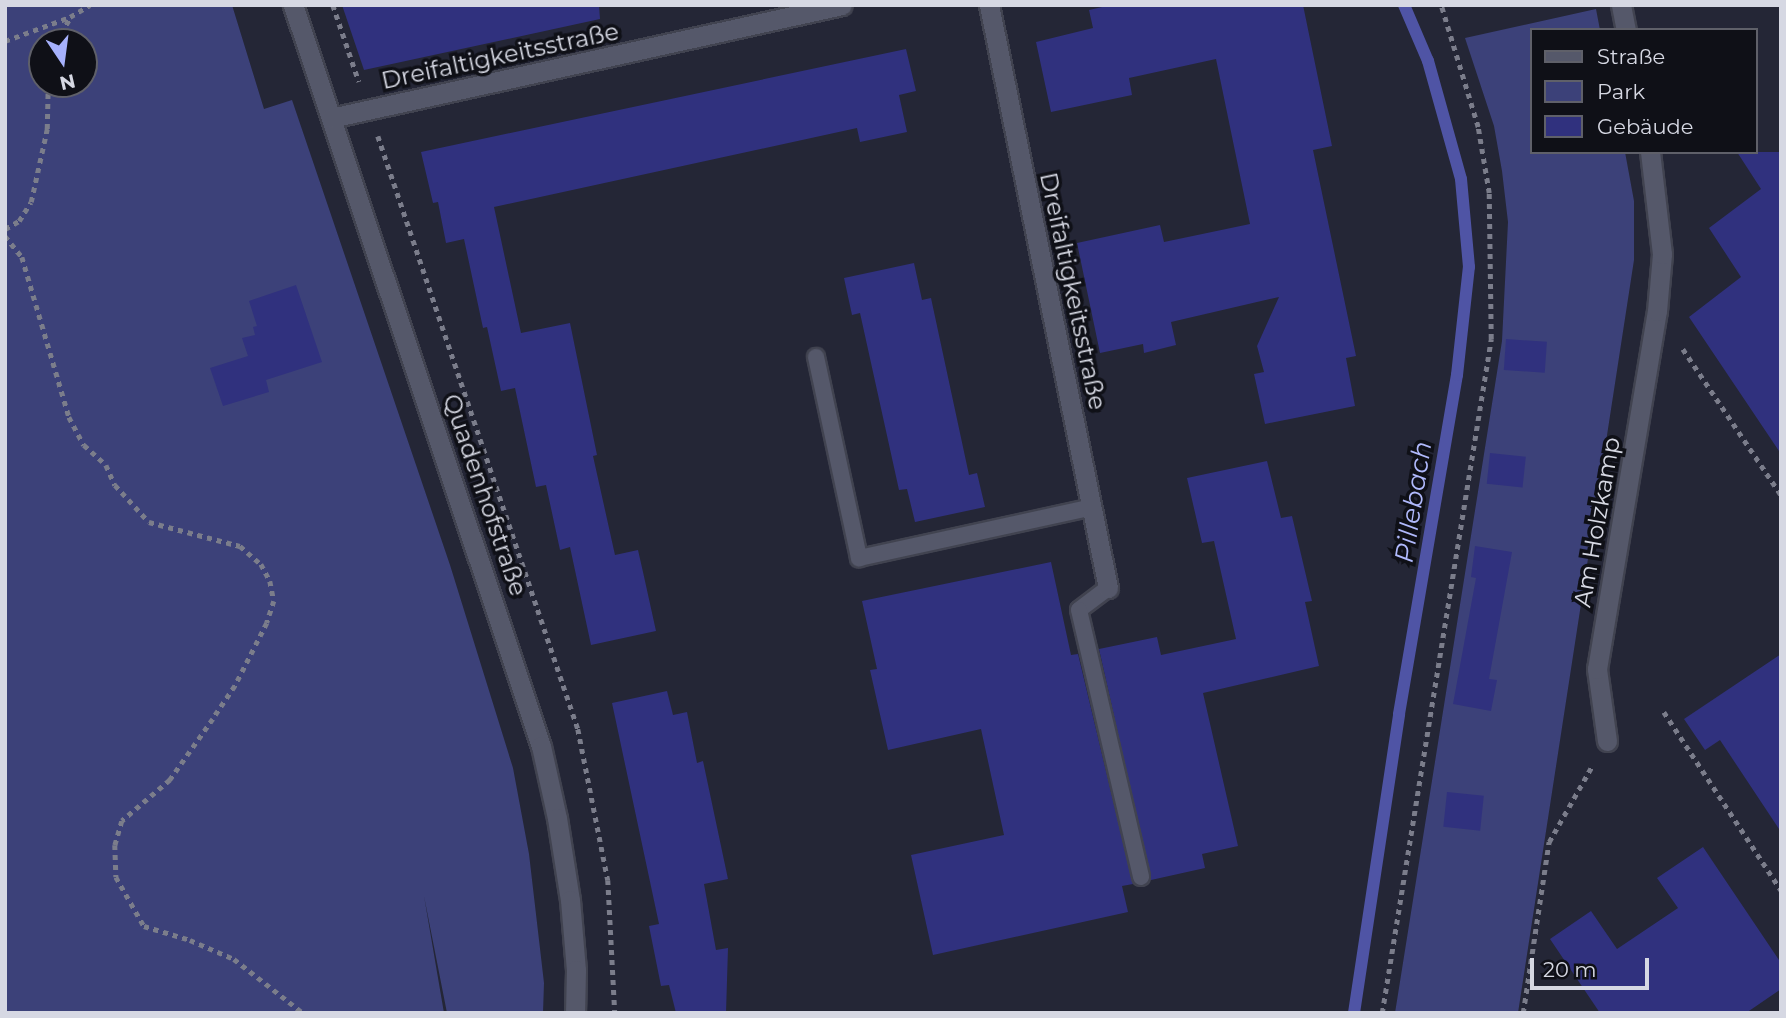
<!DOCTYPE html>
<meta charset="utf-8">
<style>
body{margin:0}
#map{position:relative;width:1786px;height:1018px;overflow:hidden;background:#242636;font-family:Montserrat,sans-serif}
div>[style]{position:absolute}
.green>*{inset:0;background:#3c4179}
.stream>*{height:12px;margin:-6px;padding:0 6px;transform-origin:6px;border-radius:6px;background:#4f54a5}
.building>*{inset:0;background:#30317e;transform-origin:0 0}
.path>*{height:4.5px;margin-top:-2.25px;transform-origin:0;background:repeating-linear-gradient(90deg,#7b7d8b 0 5px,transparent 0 10px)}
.roads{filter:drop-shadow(2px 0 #414350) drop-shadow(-2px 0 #414350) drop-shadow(0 2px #414350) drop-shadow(0 -2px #414350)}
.service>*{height:16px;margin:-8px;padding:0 8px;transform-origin:8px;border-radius:8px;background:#55586a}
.minor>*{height:19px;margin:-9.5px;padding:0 9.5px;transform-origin:9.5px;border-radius:9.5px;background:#55586a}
span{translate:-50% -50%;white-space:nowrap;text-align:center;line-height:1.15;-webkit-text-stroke:7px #0f1017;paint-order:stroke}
.street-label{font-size:24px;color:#d6d8e3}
.water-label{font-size:26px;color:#b0b9fc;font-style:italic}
.frame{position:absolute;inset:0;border:7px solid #d6d8e3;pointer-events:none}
.legend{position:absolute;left:1530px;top:28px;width:228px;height:126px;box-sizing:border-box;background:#0f1017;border:2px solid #5f6069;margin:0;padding:9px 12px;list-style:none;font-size:21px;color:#d6d8e3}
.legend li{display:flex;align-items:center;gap:14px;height:35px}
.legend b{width:35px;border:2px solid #5f6069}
.north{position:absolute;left:28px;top:28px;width:70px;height:70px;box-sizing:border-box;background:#0f1017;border:2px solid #5f6069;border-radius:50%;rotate:167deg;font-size:19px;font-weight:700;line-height:28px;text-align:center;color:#d6d8e3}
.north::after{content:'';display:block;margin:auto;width:24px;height:32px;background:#a6b1fc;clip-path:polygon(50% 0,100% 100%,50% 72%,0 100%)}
.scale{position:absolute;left:1530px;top:958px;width:119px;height:32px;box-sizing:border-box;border:4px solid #d6d8e3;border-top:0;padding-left:9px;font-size:21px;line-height:24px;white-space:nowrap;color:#d6d8e3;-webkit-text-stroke:5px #0f1017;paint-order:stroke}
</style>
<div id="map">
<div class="green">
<i style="clip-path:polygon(evenodd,5px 5px,232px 5px,264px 109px,292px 100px,450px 565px,513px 768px,529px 854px,544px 983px,543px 1013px,447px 1013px,424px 896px,444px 1013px,5px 1013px,5px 5px,42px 42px,84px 42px,84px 84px,42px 84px,42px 42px)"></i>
<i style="clip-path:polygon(1596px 9px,1600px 30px,1532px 30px,1532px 152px,1625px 152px,1634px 201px,1634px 260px,1518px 1013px,1395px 1013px,1502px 341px,1508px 222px,1502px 171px,1494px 126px,1465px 38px)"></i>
</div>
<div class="stream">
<i style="left:1354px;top:1013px;width:302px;rotate:-81.4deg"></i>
<i style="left:1399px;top:714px;width:344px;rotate:-80.3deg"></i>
<i style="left:1457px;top:375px;width:109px;rotate:-83.7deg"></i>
<i style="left:1469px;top:267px;width:88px;rotate:-95.2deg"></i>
<i style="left:1461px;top:179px;width:123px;rotate:-105.6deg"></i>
<i style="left:1428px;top:61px;width:61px;rotate:-113.2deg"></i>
</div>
<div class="building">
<i style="clip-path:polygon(342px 5px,599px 5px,600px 19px,364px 70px)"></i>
<i style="clip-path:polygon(1111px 5px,1303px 5px,1332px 146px,1313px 150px,1356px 356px,1346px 358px,1355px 406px,1265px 424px,1254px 374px,1264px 372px,1257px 346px,1279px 297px,1171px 322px,1176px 345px,1144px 353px,1143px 344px,1100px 353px,1077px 243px,1160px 225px,1164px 242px,1250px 224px,1216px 59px,1129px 78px,1132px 95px,1051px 112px,1036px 42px,1093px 28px,1089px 10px)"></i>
<i style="clip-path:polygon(906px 49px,916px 91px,899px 95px,907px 132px,860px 142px,857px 128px,494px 207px,521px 333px,570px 323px,597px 455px,593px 456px,615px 555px,638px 550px,643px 572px,656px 631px,591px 645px,570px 547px,560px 550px,546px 485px,536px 487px,515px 388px,501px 391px,487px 327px,483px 328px,464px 239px,446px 243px,438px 202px,433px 203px,421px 152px)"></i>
<i style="clip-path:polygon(1737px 152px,1781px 152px,1781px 454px,1689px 317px,1741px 277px,1709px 228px,1761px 189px)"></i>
<i style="clip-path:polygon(914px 263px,922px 300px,931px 298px,969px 475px,977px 473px,985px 507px,915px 522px,907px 489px,899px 490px,860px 313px,852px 315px,844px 278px)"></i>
<i style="clip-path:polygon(296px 285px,322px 362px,266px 380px,269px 392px,223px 406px,210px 368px,248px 356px,242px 338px,255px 335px,253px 327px,257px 326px,249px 301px)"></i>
<i style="left:1506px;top:339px;width:41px;height:31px;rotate:4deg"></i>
<i style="left:1490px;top:453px;width:36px;height:31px;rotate:6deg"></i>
<i style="clip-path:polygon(1267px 461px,1281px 518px,1292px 516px,1312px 601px,1305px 602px,1319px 666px,1203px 693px,1238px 846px,1202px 854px,1205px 868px,1151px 880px,1099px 649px,1157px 637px,1161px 655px,1236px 639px,1214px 541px,1202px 543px,1187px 478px)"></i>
<i style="clip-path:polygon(1475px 546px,1512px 552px,1489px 679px,1497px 680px,1491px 711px,1453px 704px,1476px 578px,1471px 577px)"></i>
<i style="clip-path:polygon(1051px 562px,1071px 655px,1078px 654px,1133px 884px,1122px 886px,1128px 912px,933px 955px,911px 855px,1004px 835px,981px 729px,888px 750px,870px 670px,877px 669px,862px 601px)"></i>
<i style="clip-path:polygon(1781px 654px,1781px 832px,1720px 740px,1705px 750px,1684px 719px)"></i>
<i style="clip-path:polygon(667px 691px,673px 715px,687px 712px,697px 763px,703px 761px,728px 879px,704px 884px,716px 950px,728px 948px,726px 1013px,676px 1013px,669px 985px,661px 986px,649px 926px,659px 924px,612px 703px)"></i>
<i style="left:1447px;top:792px;width:37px;height:35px;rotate:6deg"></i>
<i style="clip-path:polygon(1703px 847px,1781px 963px,1781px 989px,1746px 1013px,1600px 1013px,1550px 939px,1591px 911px,1617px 949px,1678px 908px,1657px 878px)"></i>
</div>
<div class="path">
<i style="left:333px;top:5px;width:81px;rotate:71.3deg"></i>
<i style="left:5px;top:41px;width:69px;rotate:-20.3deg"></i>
<i style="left:70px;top:17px;width:23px;rotate:-31deg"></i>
<i style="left:56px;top:42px;width:28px;rotate:-60deg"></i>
<i style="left:378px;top:136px;width:626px;rotate:71.36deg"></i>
<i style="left:578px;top:729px;width:154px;rotate:78.8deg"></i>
<i style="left:608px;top:880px;width:133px;rotate:87deg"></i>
<i style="left:5px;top:229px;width:16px;rotate:-30deg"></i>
<i style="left:19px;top:221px;width:22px;rotate:-58deg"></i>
<i style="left:31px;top:202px;width:75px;rotate:-77.6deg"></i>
<i style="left:47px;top:129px;width:45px;rotate:-88.7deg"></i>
<i style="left:5px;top:236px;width:27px;rotate:51deg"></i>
<i style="left:22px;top:257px;width:167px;rotate:73.6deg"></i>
<i style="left:69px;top:417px;width:32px;rotate:62deg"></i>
<i style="left:84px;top:445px;width:30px;rotate:42deg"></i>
<i style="left:106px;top:465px;width:22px;rotate:66deg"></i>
<i style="left:115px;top:485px;width:50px;rotate:47.4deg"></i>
<i style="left:149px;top:522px;width:94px;rotate:14.8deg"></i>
<i style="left:240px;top:546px;width:28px;rotate:41deg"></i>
<i style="left:261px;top:564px;width:19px;rotate:62deg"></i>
<i style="left:270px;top:581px;width:20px;rotate:79deg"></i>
<i style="left:274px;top:601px;width:23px;rotate:108deg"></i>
<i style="left:267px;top:623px;width:71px;rotate:116.9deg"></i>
<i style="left:235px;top:686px;width:40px;rotate:124deg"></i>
<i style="left:213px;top:719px;width:75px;rotate:125.2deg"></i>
<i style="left:170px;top:780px;width:63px;rotate:139.5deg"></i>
<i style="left:122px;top:821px;width:25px;rotate:106deg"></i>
<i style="left:115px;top:845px;width:32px;rotate:88deg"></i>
<i style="left:116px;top:877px;width:56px;rotate:60.3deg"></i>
<i style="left:144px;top:926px;width:48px;rotate:16.9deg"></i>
<i style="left:190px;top:940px;width:48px;rotate:23.4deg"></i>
<i style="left:234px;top:959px;width:88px;rotate:38deg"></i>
<i style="left:1683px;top:349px;width:176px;rotate:56.1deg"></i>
<i style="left:1664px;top:712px;width:213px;rotate:56.7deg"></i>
<i style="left:1382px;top:1013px;width:683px;rotate:-80.81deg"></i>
<i style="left:1491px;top:339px;width:146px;rotate:-90.8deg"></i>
<i style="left:1489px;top:193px;width:67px;rotate:-99.5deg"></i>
<i style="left:1478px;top:127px;width:127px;rotate:-106.9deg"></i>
<i style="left:1523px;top:1013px;width:173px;rotate:-81.4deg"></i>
<i style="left:1549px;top:842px;width:87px;rotate:-60.5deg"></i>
</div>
<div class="roads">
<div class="service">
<i style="left:816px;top:357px;width:206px;rotate:77.9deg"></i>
<i style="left:859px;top:558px;width:239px;rotate:-12.3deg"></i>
<i style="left:1108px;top:588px;width:36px;rotate:143deg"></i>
<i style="left:1079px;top:610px;width:274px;rotate:76.9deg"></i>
</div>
<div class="minor">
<i style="left:293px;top:5px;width:781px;rotate:71.5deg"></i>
<i style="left:541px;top:746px;width:74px;rotate:77.5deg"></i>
<i style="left:557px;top:818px;width:83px;rotate:81deg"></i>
<i style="left:570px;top:900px;width:70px;rotate:85.1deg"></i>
<i style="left:576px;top:970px;width:43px;rotate:91.3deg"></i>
<i style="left:989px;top:5px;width:595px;rotate:78.46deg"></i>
<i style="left:1621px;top:5px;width:25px;rotate:79deg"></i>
<i style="left:331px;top:118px;width:523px;rotate:-12.47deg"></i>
<i style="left:1607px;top:741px;width:73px;rotate:-97.9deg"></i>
<i style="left:1597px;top:669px;width:363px;rotate:-80.5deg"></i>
<i style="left:1657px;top:311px;width:57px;rotate:-85deg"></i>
<i style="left:1662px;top:254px;width:103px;rotate:-96.7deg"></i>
</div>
</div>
<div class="street-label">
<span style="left:500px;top:56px;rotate:-12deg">Dreifaltigkeitsstraße</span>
<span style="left:1073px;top:291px;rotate:78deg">Dreifaltigkeitsstraße</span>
<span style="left:485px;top:495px;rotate:71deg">Quadenhofstraße</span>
<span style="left:1597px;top:522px;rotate:-80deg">Am Holzkamp</span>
</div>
<div class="water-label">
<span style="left:1414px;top:502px;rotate:-81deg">Pillebach</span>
</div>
<div class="frame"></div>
<ul class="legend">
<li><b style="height:9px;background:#55586a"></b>Straße</li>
<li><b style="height:19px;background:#3c4179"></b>Park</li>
<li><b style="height:19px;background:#30317e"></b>Gebäude</li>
</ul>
<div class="north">N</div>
<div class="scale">20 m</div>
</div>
